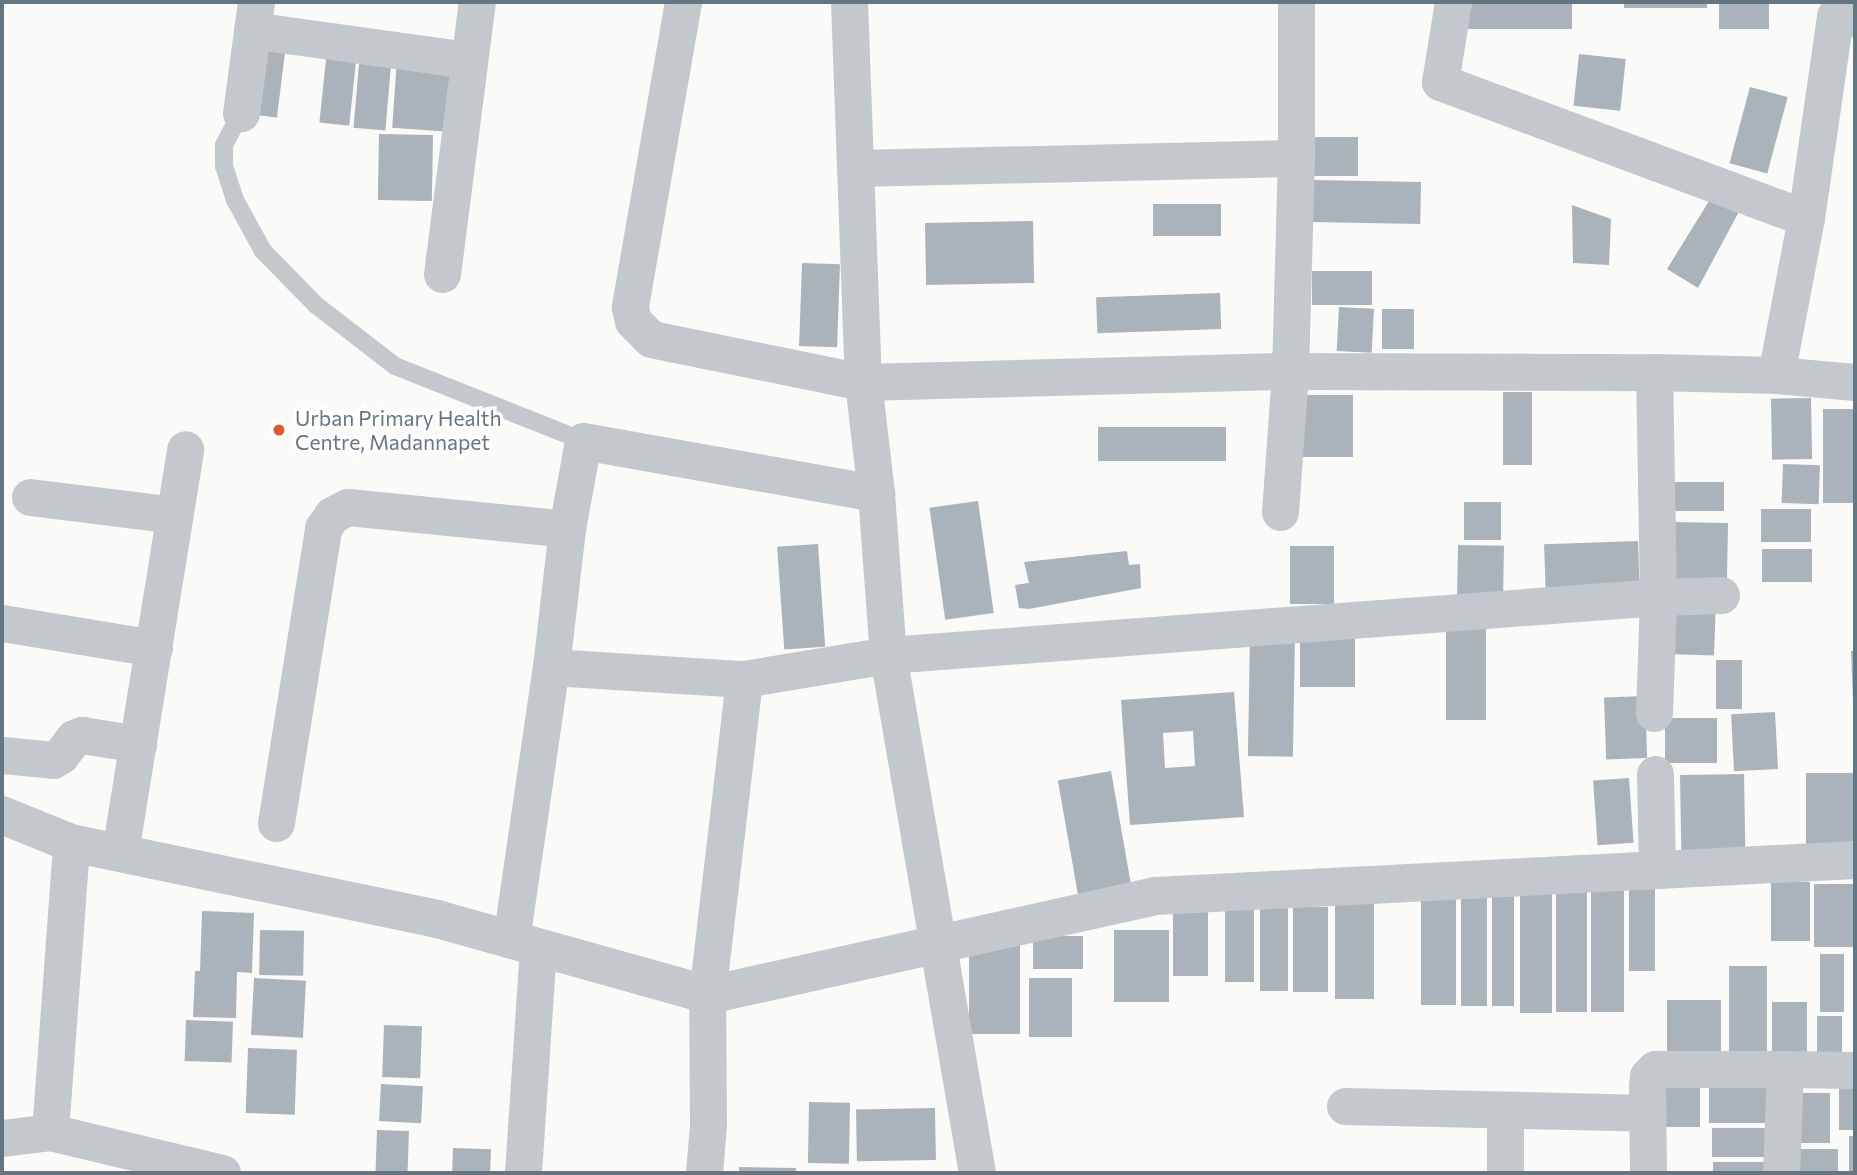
<!DOCTYPE html>
<style>
body{margin:0}
#map{position:relative;width:1857px;height:1175px;overflow:hidden;background:#fafaf8;font-family:Commissioner,sans-serif}
div>[style]{position:absolute}
.building>*{inset:0;background:#aab3b9;transform-origin:0 0}
.service>*{height:18px;margin:-9px;padding:0 9px;transform-origin:9px;border-radius:9px;background:#c3c8cc}
.minor>*{height:37px;margin:-18.5px;padding:0 18.5px;transform-origin:18.5px;border-radius:18.5px;background:#c3c8cc}
.tertiary>*{height:38px;margin:-19px;padding:0 19px;transform-origin:19px;border-radius:19px;background:#c3c8cc}
.dots>*{width:19px;height:19px;translate:-50% -50%;box-sizing:border-box;border:4px solid #fff;border-radius:50%}
span{translate:-50% -50%;white-space:nowrap;text-align:center;line-height:1.15;-webkit-text-stroke:7px #fff;paint-order:stroke}
.poi-label{font-size:21px;color:#657683}
.left{translate:0 -50%;text-align:left}
.frame{position:absolute;inset:0;border:4px solid #657683;pointer-events:none}
</style>
<div id="map">
<div class="building">
<i style="left:1457px;top:2px;width:115px;height:27px"></i>
<i style="left:1624px;top:2px;width:83px;height:6px"></i>
<i style="left:1719px;top:2px;width:50px;height:27px"></i>
<i style="left:252px;top:42px;width:34px;height:72px;rotate:7deg"></i>
<i style="left:327px;top:50px;width:30px;height:73px;rotate:6deg"></i>
<i style="left:360px;top:53px;width:32px;height:75px;rotate:5deg"></i>
<i style="left:1579px;top:54px;width:47px;height:52px;rotate:6deg"></i>
<i style="left:397px;top:59px;width:56px;height:69px;rotate:4deg"></i>
<i style="left:1750px;top:87px;width:39px;height:79px;rotate:15deg"></i>
<i style="left:379px;top:134px;width:54px;height:66px;rotate:1deg"></i>
<i style="left:1308px;top:137px;width:50px;height:39px"></i>
<i style="left:1312px;top:180px;width:109px;height:42px;rotate:1deg"></i>
<i style="clip-path:polygon(1714px 193px,1742px 206px,1698px 288px,1667px 269px)"></i>
<i style="left:1221px;top:204px;width:32px;height:68px;rotate:90deg"></i>
<i style="clip-path:polygon(1572px 205px,1611px 219px,1609px 265px,1573px 263px)"></i>
<i style="left:1033px;top:221px;width:62px;height:108px;rotate:89deg"></i>
<i style="left:802px;top:263px;width:38px;height:83px;rotate:2deg"></i>
<i style="left:1312px;top:271px;width:60px;height:34px"></i>
<i style="left:1220px;top:293px;width:36px;height:124px;rotate:88deg"></i>
<i style="left:1339px;top:307px;width:35px;height:44px;rotate:3deg"></i>
<i style="left:1382px;top:309px;width:32px;height:40px"></i>
<i style="left:1532px;top:392px;width:73px;height:29px;rotate:90deg"></i>
<i style="left:1303px;top:395px;width:50px;height:62px"></i>
<i style="left:1811px;top:398px;width:61px;height:40px;rotate:89deg"></i>
<i style="left:1823px;top:409px;width:32px;height:94px"></i>
<i style="left:1098px;top:427px;width:128px;height:34px"></i>
<i style="left:1783px;top:464px;width:37px;height:39px;rotate:2deg"></i>
<i style="left:1724px;top:482px;width:29px;height:61px;rotate:90deg"></i>
<i style="left:978px;top:501px;width:113px;height:49px;rotate:82deg"></i>
<i style="left:1464px;top:502px;width:37px;height:38px"></i>
<i style="left:1761px;top:509px;width:50px;height:33px"></i>
<i style="left:1670px;top:522px;width:58px;height:64px;rotate:1deg"></i>
<i style="left:1638px;top:541px;width:49px;height:94px;rotate:88deg"></i>
<i style="left:818px;top:544px;width:103px;height:41px;rotate:86deg"></i>
<i style="left:1458px;top:545px;width:46px;height:57px;rotate:1deg"></i>
<i style="left:1290px;top:546px;width:44px;height:58px"></i>
<i style="left:1762px;top:549px;width:50px;height:33px"></i>
<i style="clip-path:polygon(1127px 551px,1129px 565px,1140px 564px,1141px 588px,1029px 609px,1019px 608px,1015px 585px,1029px 583px,1024px 562px)"></i>
<i style="left:1669px;top:599px;width:47px;height:55px;rotate:2deg"></i>
<i style="left:1446px;top:623px;width:40px;height:97px"></i>
<i style="left:1300px;top:634px;width:55px;height:53px"></i>
<i style="left:1250px;top:635px;width:45px;height:121px;rotate:1deg"></i>
<i style="clip-path:polygon(1851px 651px,1855px 651px,1855px 702px,1853px 702px)"></i>
<i style="left:1716px;top:660px;width:26px;height:49px"></i>
<i style="clip-path:polygon(evenodd,1234px 692px,1244px 817px,1130px 825px,1121px 700px,1234px 692px,1193px 731px,1195px 766px,1165px 768px,1163px 733px,1193px 731px)"></i>
<i style="left:1645px;top:696px;width:62px;height:41px;rotate:88deg"></i>
<i style="left:1775px;top:712px;width:57px;height:44px;rotate:87deg"></i>
<i style="left:1665px;top:718px;width:52px;height:45px"></i>
<i style="left:1111px;top:771px;width:119px;height:54px;rotate:80deg"></i>
<i style="left:1855px;top:773px;width:72px;height:49px;rotate:90deg"></i>
<i style="left:1744px;top:774px;width:83px;height:64px;rotate:89deg"></i>
<i style="left:1629px;top:778px;width:65px;height:36px;rotate:86deg"></i>
<i style="left:1771px;top:882px;width:39px;height:59px"></i>
<i style="left:1591px;top:884px;width:33px;height:128px"></i>
<i style="left:1629px;top:884px;width:26px;height:87px"></i>
<i style="left:1814px;top:884px;width:39px;height:63px"></i>
<i style="left:1492px;top:890px;width:22px;height:116px"></i>
<i style="left:1556px;top:890px;width:31px;height:122px"></i>
<i style="left:1520px;top:891px;width:32px;height:122px"></i>
<i style="left:1461px;top:895px;width:26px;height:111px"></i>
<i style="left:1421px;top:896px;width:35px;height:109px"></i>
<i style="left:1335px;top:897px;width:39px;height:102px"></i>
<i style="left:1225px;top:905px;width:29px;height:77px"></i>
<i style="left:1260px;top:907px;width:28px;height:84px"></i>
<i style="left:1293px;top:907px;width:35px;height:85px"></i>
<i style="left:1173px;top:908px;width:35px;height:68px"></i>
<i style="clip-path:polygon(202px 911px,254px 913px,252px 973px,237px 972px,236px 1018px,193px 1017px,195px 971px,200px 971px)"></i>
<i style="left:260px;top:930px;width:44px;height:45px;rotate:1deg"></i>
<i style="left:1114px;top:930px;width:55px;height:72px"></i>
<i style="left:1033px;top:936px;width:50px;height:33px"></i>
<i style="left:969px;top:943px;width:51px;height:91px"></i>
<i style="left:1820px;top:954px;width:24px;height:58px"></i>
<i style="left:1729px;top:966px;width:38px;height:102px"></i>
<i style="left:254px;top:978px;width:52px;height:57px;rotate:3deg"></i>
<i style="left:1029px;top:978px;width:43px;height:59px"></i>
<i style="left:1667px;top:1000px;width:54px;height:64px"></i>
<i style="left:1772px;top:1002px;width:35px;height:55px"></i>
<i style="left:1817px;top:1016px;width:25px;height:53px"></i>
<i style="left:186px;top:1020px;width:47px;height:41px;rotate:2deg"></i>
<i style="left:384px;top:1025px;width:38px;height:52px;rotate:2deg"></i>
<i style="left:248px;top:1048px;width:49px;height:65px;rotate:2deg"></i>
<i style="left:1839px;top:1077px;width:16px;height:53px"></i>
<i style="left:381px;top:1084px;width:42px;height:37px;rotate:3deg"></i>
<i style="left:1709px;top:1085px;width:61px;height:38px"></i>
<i style="left:1660px;top:1086px;width:40px;height:41px"></i>
<i style="left:1788px;top:1093px;width:42px;height:50px"></i>
<i style="left:809px;top:1102px;width:41px;height:61px;rotate:1deg"></i>
<i style="left:935px;top:1108px;width:52px;height:79px;rotate:89deg"></i>
<i style="left:1712px;top:1128px;width:60px;height:29px"></i>
<i style="left:377px;top:1130px;width:32px;height:43px;rotate:2deg"></i>
<i style="left:1849px;top:1136px;width:6px;height:37px"></i>
<i style="left:453px;top:1148px;width:38px;height:25px;rotate:2deg"></i>
<i style="left:1795px;top:1149px;width:43px;height:24px"></i>
<i style="left:1713px;top:1162px;width:54px;height:11px"></i>
<i style="clip-path:polygon(739px 1167px,796px 1168px,796px 1173px,739px 1173px)"></i>
</div>
<div class="service">
<i style="left:241px;top:113px;width:36px;rotate:118deg"></i>
<i style="left:224px;top:145px;width:21px;rotate:90deg"></i>
<i style="left:224px;top:166px;width:36px;rotate:72deg"></i>
<i style="left:235px;top:200px;width:58px;rotate:61.2deg"></i>
<i style="left:263px;top:251px;width:76px;rotate:45.5deg"></i>
<i style="left:316px;top:305px;width:100px;rotate:37.7deg"></i>
<i style="left:395px;top:366px;width:202px;rotate:21.7deg"></i>
</div>
<div class="minor">
<i style="left:683px;top:2px;width:310px;rotate:99.9deg"></i>
<i style="left:630px;top:307px;width:14px;rotate:78deg"></i>
<i style="left:633px;top:321px;width:25px;rotate:45deg"></i>
<i style="left:651px;top:339px;width:216px;rotate:11.5deg"></i>
<i style="left:863px;top:382px;width:427px;rotate:-1.5deg"></i>
<i style="left:1290px;top:371px;width:364px;rotate:0.2deg"></i>
<i style="left:1654px;top:372px;width:122px;rotate:1.4deg"></i>
<i style="left:1776px;top:375px;width:79px;rotate:5.1deg"></i>
<i style="left:849px;top:2px;width:380px;rotate:87.9deg"></i>
<i style="left:863px;top:382px;width:112px;rotate:83.3deg"></i>
<i style="left:876px;top:493px;width:162px;rotate:85.8deg"></i>
<i style="left:888px;top:655px;width:526px;rotate:80.25deg"></i>
<i style="left:1453px;top:2px;width:81px;rotate:99.2deg"></i>
<i style="left:1440px;top:82px;width:390px;rotate:20.4deg"></i>
<i style="left:252px;top:30px;width:218px;rotate:7.9deg"></i>
<i style="left:241px;top:113px;width:112px;rotate:-82.3deg"></i>
<i style="left:856px;top:168px;width:440px;rotate:-1.3deg"></i>
<i style="left:442px;top:274px;width:274px;rotate:-82.7deg"></i>
<i style="left:1776px;top:375px;width:160px;rotate:-79.2deg"></i>
<i style="left:1806px;top:218px;width:204px;rotate:-81.8deg"></i>
<i style="left:1835px;top:16px;width:20px;rotate:6deg"></i>
<i style="left:30px;top:497px;width:145px;rotate:7.1deg"></i>
<i style="left:1280px;top:512px;width:141px;rotate:-85.9deg"></i>
<i style="left:1290px;top:371px;width:213px;rotate:-88.4deg"></i>
<i style="left:1296px;top:158px;width:156px;rotate:-90deg"></i>
<i style="left:2px;top:623px;width:154px;rotate:9.3deg"></i>
<i style="left:551px;top:667px;width:193px;rotate:3.6deg"></i>
<i style="left:744px;top:679px;width:146px;rotate:-9.5deg"></i>
<i style="left:888px;top:655px;width:772px;rotate:-4.31deg"></i>
<i style="left:1658px;top:597px;width:225px;rotate:-91deg"></i>
<i style="left:1654px;top:713px;width:116px;rotate:-88deg"></i>
<i style="left:1658px;top:597px;width:63px;rotate:-1.8deg"></i>
<i style="left:3px;top:755px;width:50px;rotate:5.7deg"></i>
<i style="left:53px;top:760px;width:9px;rotate:-32deg"></i>
<i style="left:61px;top:755px;width:21px;rotate:-53deg"></i>
<i style="left:74px;top:738px;width:9px;rotate:-21deg"></i>
<i style="left:82px;top:735px;width:57px;rotate:9.1deg"></i>
<i style="left:1655px;top:774px;width:96px;rotate:88.8deg"></i>
<i style="left:276px;top:823px;width:299px;rotate:-80.9deg"></i>
<i style="left:323px;top:528px;width:16px;rotate:-55deg"></i>
<i style="left:332px;top:515px;width:18px;rotate:-27deg"></i>
<i style="left:348px;top:507px;width:220px;rotate:5.7deg"></i>
<i style="left:120px;top:852px;width:408px;rotate:-80.8deg"></i>
<i style="left:511px;top:940px;width:276px;rotate:-81.7deg"></i>
<i style="left:551px;top:667px;width:139px;rotate:-83.4deg"></i>
<i style="left:567px;top:529px;width:89px;rotate:-79.7deg"></i>
<i style="left:583px;top:441px;width:298px;rotate:10.1deg"></i>
<i style="left:1785px;top:1069px;width:70px;rotate:0.8deg"></i>
<i style="left:1345px;top:1106px;width:303px;rotate:1.3deg"></i>
<i style="left:50px;top:1132px;width:290px;rotate:-85.8deg"></i>
<i style="left:2px;top:1138px;width:48px;rotate:-7.1deg"></i>
<i style="left:50px;top:1132px;width:177px;rotate:13.4deg"></i>
<i style="left:523px;top:1173px;width:226px;rotate:-86.2deg"></i>
<i style="left:704px;top:1173px;width:49px;rotate:-85.3deg"></i>
<i style="left:708px;top:1124px;width:129px;rotate:-90.4deg"></i>
<i style="left:707px;top:995px;width:318px;rotate:-83.3deg"></i>
<i style="left:1505px;top:1173px;width:62px;rotate:-90deg"></i>
<i style="left:1648px;top:1173px;width:87px;rotate:-90.7deg"></i>
<i style="left:1647px;top:1086px;width:10px;rotate:-84deg"></i>
<i style="left:1648px;top:1076px;width:10px;rotate:-45deg"></i>
<i style="left:1655px;top:1069px;width:130px"></i>
<i style="left:1785px;top:1069px;width:104px;rotate:92.2deg"></i>
</div>
<div class="tertiary">
<i style="left:2px;top:815px;width:74px;rotate:22.1deg"></i>
<i style="left:71px;top:843px;width:374px;rotate:11.7deg"></i>
<i style="left:437px;top:919px;width:282px;rotate:15.6deg"></i>
<i style="left:709px;top:995px;width:458px;rotate:-12.5deg"></i>
<i style="left:1156px;top:896px;width:700px;rotate:-2.95deg"></i>
</div>
<div class="dots">
<i style="left:279px;top:430px;background:#e4572e"></i>
</div>
<div class="poi-label">
<span class="left" style="left:295px;top:430px">Urban Primary Health<br>Centre, Madannapet</span>
</div>
<div class="frame"></div>
</div>
